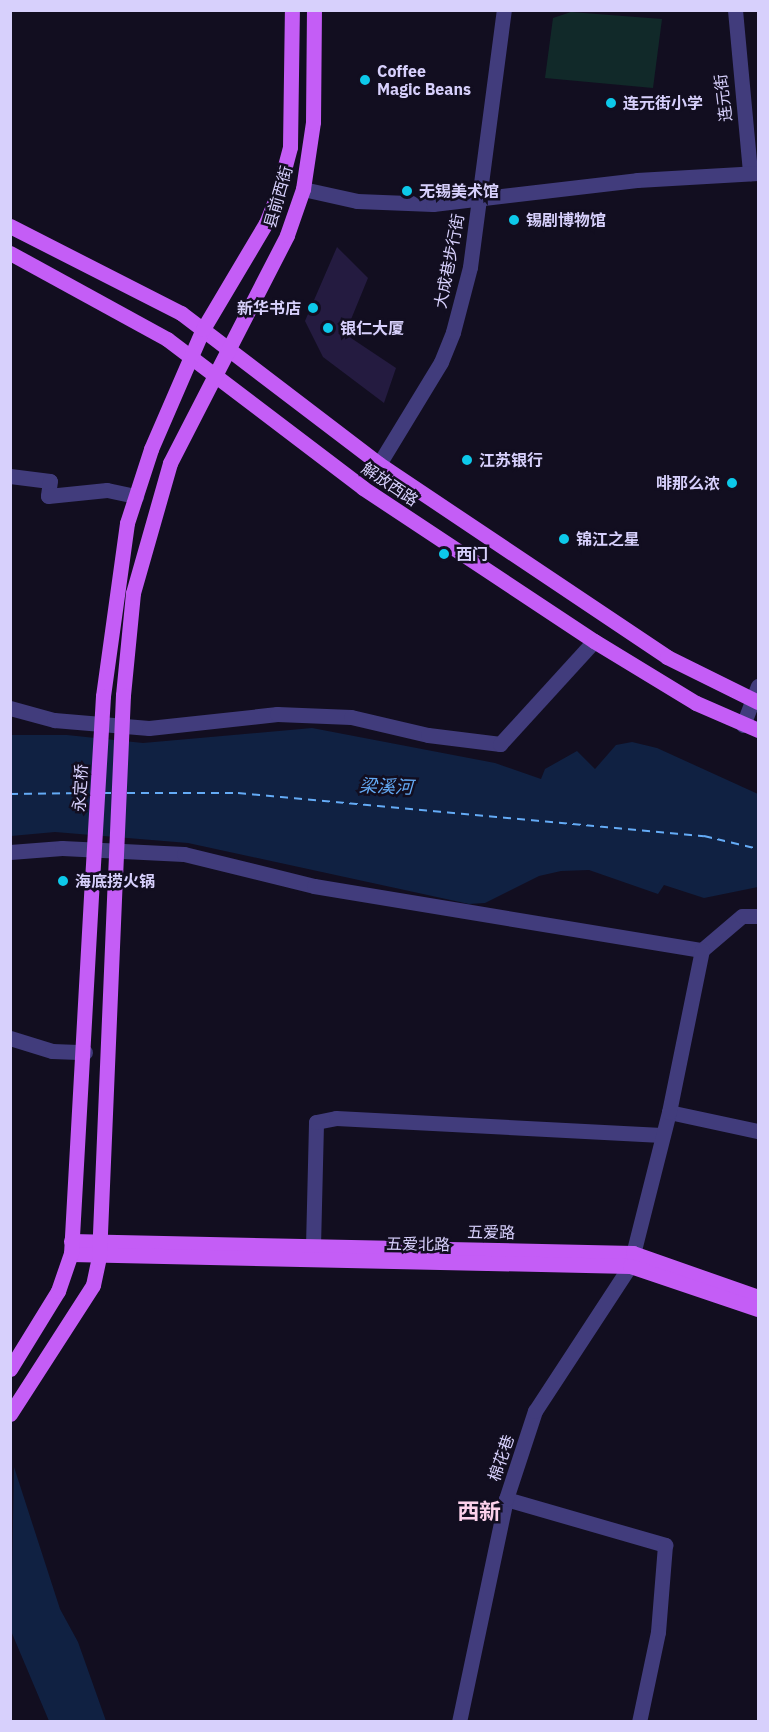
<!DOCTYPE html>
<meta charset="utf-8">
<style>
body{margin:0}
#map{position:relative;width:769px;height:1732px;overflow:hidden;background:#120e20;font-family:"IBM Plex Sans","Noto Sans SC",sans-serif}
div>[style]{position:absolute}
.green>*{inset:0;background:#112929}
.water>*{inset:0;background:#102142}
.ferry>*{height:1.5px;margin-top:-0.75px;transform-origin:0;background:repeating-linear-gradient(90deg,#64abf6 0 8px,transparent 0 14px)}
.building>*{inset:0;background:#241b40}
.minor>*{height:15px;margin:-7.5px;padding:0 7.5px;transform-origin:7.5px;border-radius:7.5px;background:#413c7c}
.major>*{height:15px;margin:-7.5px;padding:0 7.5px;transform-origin:7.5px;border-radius:7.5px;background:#c45df6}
.major-bridge>*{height:15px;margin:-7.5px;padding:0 7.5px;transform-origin:7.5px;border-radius:7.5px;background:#c45df6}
.dots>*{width:16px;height:16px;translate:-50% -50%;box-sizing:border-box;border:3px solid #120e20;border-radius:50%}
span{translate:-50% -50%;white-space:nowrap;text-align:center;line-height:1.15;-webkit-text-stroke:5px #120e20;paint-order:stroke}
.poi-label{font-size:16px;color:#d7d0fc;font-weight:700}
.left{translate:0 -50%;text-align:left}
.right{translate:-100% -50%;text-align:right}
.street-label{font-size:16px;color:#d7d0fc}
.water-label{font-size:18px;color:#64abf6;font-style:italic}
.district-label{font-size:22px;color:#fcd1eb;font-weight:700}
.frame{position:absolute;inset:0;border:12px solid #d7d0fc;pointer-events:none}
</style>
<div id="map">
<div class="green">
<i style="clip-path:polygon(571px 12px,662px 19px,653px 88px,545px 78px,553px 18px)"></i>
</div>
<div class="water">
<i style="clip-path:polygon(312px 728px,495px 763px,541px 779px,545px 769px,577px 751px,595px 769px,616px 745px,632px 742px,657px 748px,758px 794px,758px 887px,704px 898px,664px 885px,658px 894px,589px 870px,561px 871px,539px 876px,485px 903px,469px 904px,188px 843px,55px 832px,11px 836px,11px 735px,67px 735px,143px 743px)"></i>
<i style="clip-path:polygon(14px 1467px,60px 1609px,78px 1642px,106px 1721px,49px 1721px,11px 1631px)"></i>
</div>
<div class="ferry">
<i style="left:103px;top:793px;width:10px"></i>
<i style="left:127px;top:793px;width:111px"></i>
<i style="left:238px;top:793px;width:468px;rotate:5.3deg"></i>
<i style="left:704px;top:836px;width:56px;rotate:13.5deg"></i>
<i style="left:10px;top:794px;width:79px;rotate:-0.7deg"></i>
</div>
<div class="building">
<i style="clip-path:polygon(337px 247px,368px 278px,345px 334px,396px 368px,384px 403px,323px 357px,305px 321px)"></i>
</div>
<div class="minor">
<i style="left:735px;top:10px;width:164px;rotate:84.7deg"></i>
<i style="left:303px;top:189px;width:55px;rotate:12.5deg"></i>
<i style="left:357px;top:201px;width:76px;rotate:2.3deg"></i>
<i style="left:433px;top:204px;width:205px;rotate:-6.7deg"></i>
<i style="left:637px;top:180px;width:121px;rotate:-3.3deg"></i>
<i style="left:379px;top:464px;width:119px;rotate:-58.7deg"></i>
<i style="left:441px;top:362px;width:32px;rotate:-68deg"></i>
<i style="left:453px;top:332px;width:67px;rotate:-75.3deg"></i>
<i style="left:470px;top:267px;width:259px;rotate:-82.5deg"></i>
<i style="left:10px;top:476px;width:40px;rotate:7.1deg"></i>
<i style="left:50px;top:481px;width:15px;rotate:98deg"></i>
<i style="left:48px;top:496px;width:59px;rotate:-5.8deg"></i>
<i style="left:107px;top:490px;width:30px;rotate:12deg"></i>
<i style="left:10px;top:708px;width:46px;rotate:15.3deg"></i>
<i style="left:54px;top:720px;width:95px;rotate:4.8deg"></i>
<i style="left:149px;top:728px;width:129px;rotate:-6.2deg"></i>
<i style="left:277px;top:714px;width:74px;rotate:2.3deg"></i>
<i style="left:351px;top:717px;width:79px;rotate:13.2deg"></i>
<i style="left:428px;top:735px;width:73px;rotate:7.1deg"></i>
<i style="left:500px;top:744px;width:139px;rotate:-47.6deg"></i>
<i style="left:743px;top:725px;width:42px;rotate:-69deg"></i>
<i style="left:10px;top:852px;width:52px;rotate:-4.4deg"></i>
<i style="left:62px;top:848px;width:122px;rotate:2.8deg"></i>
<i style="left:184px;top:854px;width:134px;rotate:13.8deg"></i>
<i style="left:314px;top:886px;width:393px;rotate:9.4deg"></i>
<i style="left:702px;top:950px;width:52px;rotate:-40.4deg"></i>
<i style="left:742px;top:916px;width:16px"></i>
<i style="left:10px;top:1038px;width:44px;rotate:17.2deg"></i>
<i style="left:52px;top:1051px;width:33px;rotate:2deg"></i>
<i style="left:669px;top:1112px;width:91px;rotate:12.1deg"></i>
<i style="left:313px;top:1246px;width:124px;rotate:-88.6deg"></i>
<i style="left:316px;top:1122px;width:20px;rotate:-11deg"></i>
<i style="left:336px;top:1118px;width:326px;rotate:3deg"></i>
<i style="left:506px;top:1499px;width:166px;rotate:16.1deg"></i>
<i style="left:665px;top:1545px;width:87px;rotate:94.6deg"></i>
<i style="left:658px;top:1632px;width:92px;rotate:101.9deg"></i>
<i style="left:459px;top:1722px;width:228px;rotate:-78.1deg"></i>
<i style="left:506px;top:1499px;width:93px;rotate:-71.8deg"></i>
<i style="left:535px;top:1411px;width:173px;rotate:-56.8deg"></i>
<i style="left:630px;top:1266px;width:159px;rotate:-75.8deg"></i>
<i style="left:669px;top:1112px;width:165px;rotate:-78.5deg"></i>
</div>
<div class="major">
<i style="left:10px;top:226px;width:192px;rotate:27deg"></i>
<i style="left:181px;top:313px;width:249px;rotate:37.3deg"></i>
<i style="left:379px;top:464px;width:347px;rotate:33.8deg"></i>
<i style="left:667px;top:657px;width:102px;rotate:26.3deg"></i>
<i style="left:10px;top:253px;width:179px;rotate:28.7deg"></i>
<i style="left:167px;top:339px;width:246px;rotate:37.2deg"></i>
<i style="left:363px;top:488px;width:277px;rotate:33.5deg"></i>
<i style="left:594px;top:641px;width:119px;rotate:31.3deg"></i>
<i style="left:696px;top:703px;width:68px;rotate:23.5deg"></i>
<i style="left:123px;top:695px;width:102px;rotate:-84.4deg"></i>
<i style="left:133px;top:593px;width:135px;rotate:-74.1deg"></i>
<i style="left:170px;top:463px;width:256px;rotate:-62.8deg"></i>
<i style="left:287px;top:235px;width:49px;rotate:-70.8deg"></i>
<i style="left:303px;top:189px;width:68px;rotate:-81.5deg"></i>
<i style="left:313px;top:122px;width:112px;rotate:-89.5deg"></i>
<i style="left:103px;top:696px;width:175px;rotate:-82.1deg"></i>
<i style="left:127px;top:523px;width:78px;rotate:-72deg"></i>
<i style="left:151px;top:449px;width:131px;rotate:-66.6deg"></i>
<i style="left:203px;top:329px;width:123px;rotate:-59.3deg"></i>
<i style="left:266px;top:223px;width:29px;rotate:-68deg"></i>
<i style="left:277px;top:196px;width:51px;rotate:-75.1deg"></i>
<i style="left:290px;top:147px;width:137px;rotate:-89.2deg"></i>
<i style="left:71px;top:1241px;width:562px;rotate:1.22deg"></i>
<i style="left:633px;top:1253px;width:133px;rotate:19.4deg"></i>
<i style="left:71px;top:1254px;width:559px;rotate:1.23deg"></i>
<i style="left:630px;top:1266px;width:135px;rotate:18.6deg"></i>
<i style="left:10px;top:1369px;width:92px;rotate:-58.4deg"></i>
<i style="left:58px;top:1291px;width:39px;rotate:-71deg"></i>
<i style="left:71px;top:1254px;width:374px;rotate:-86.8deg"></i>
<i style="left:10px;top:1414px;width:153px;rotate:-57.2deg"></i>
<i style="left:93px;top:1285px;width:29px;rotate:-78deg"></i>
<i style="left:99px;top:1257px;width:379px;rotate:-87.6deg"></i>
</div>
<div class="major-bridge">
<i style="left:115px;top:878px;width:183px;rotate:-87.5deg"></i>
<i style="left:92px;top:881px;width:185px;rotate:-86.6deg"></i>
</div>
<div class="dots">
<i style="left:365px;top:80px;background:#0dc9ea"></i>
<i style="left:611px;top:103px;background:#0dc9ea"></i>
<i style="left:407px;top:191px;background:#0dc9ea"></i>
<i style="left:514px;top:220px;background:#0dc9ea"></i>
<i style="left:313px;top:308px;background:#0dc9ea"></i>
<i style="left:328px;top:328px;background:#0dc9ea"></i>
<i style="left:467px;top:460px;background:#0dc9ea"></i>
<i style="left:732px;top:483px;background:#0dc9ea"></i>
<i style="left:564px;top:539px;background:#0dc9ea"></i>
<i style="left:444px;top:554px;background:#0dc9ea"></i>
<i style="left:63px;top:881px;background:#0dc9ea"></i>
</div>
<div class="poi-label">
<span class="left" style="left:377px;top:80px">Coffee<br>Magic Beans</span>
<span class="left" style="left:623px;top:103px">连元街小学</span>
<span class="left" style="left:419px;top:191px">无锡美术馆</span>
<span class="left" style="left:526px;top:220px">锡剧博物馆</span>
<span class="right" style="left:301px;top:308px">新华书店</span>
<span class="left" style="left:340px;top:328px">银仁大厦</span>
<span class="left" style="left:479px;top:460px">江苏银行</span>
<span class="right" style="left:720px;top:483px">啡那么浓</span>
<span class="left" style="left:576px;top:539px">锦江之星</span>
<span class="left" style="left:456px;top:554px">西门</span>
<span class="left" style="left:75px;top:881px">海底捞火锅</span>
</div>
<div class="street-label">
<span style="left:723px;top:98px;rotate:-97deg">连元街</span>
<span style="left:278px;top:197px;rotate:-74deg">县前西街</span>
<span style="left:449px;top:261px;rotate:-79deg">大成巷步行街</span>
<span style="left:390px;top:484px;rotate:34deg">解放西路</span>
<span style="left:80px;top:788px;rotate:-87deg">永定桥</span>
<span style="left:491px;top:1232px;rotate:1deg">五爱路</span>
<span style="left:418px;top:1244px;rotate:1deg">五爱北路</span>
<span style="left:501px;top:1458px;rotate:-71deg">棉花巷</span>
</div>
<div class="water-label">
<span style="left:386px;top:787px;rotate:2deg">梁溪河</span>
</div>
<div class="district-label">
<span style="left:479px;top:1511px">西新</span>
</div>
<div class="frame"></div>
</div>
